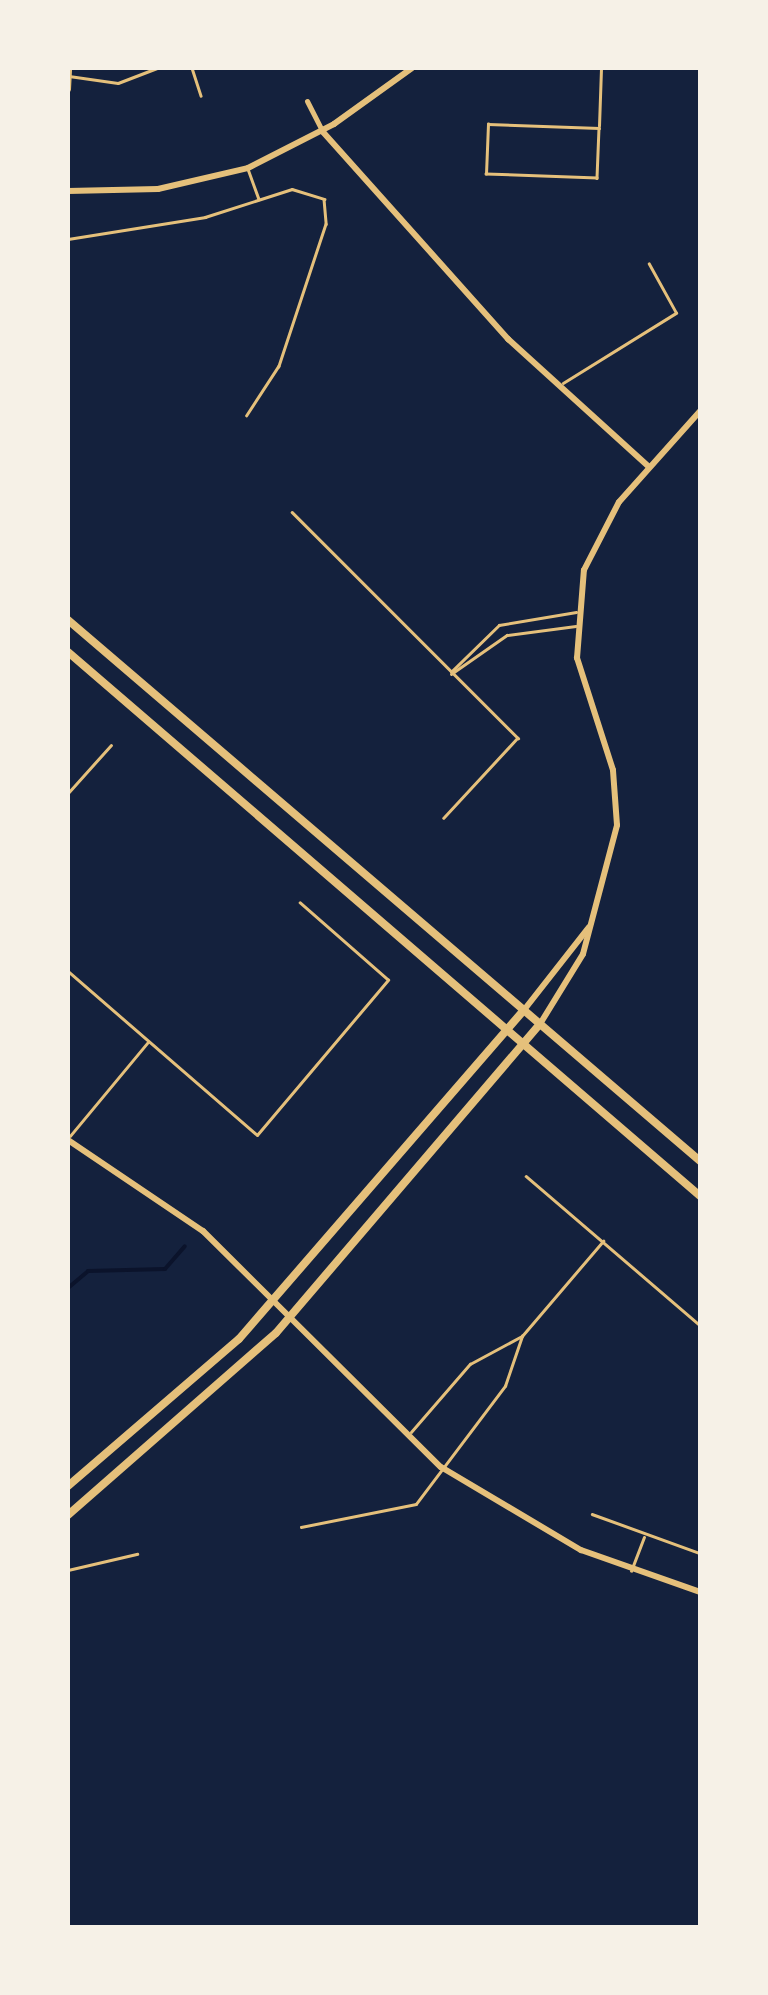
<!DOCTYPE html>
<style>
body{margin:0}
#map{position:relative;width:768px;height:1995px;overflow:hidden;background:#14213d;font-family:"Archivo Narrow",sans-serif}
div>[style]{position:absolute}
.stream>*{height:4px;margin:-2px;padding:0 2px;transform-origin:2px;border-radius:2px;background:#0b132b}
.service>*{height:2.5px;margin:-1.25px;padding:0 1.25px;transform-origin:1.25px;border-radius:1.25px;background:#e5c07b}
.minor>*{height:5px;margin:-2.5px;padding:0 2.5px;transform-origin:2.5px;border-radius:2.5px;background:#e5c07b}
.tertiary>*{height:6px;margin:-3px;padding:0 3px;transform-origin:3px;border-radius:3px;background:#e5c07b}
.secondary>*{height:8px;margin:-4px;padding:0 4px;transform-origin:4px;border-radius:4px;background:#e5c07b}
.primary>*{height:8px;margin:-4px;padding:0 4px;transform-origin:4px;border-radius:4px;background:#e5c07b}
span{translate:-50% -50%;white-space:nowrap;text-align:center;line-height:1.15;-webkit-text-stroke:9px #f6f1e7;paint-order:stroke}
.frame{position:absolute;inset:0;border:70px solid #f6f1e7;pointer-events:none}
</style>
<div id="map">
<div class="stream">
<i style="left:68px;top:1288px;width:26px;rotate:-40deg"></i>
<i style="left:88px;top:1271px;width:77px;rotate:-1.5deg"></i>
<i style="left:165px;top:1269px;width:30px;rotate:-49deg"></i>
</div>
<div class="service">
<i style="left:192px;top:68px;width:29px;rotate:72deg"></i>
<i style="left:69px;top:76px;width:49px;rotate:8.1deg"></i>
<i style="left:118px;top:83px;width:42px;rotate:-21deg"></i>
<i style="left:488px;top:124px;width:111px;rotate:2.1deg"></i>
<i style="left:599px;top:128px;width:50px;rotate:92.3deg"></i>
<i style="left:597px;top:178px;width:111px;rotate:-177.9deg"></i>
<i style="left:486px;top:174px;width:50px;rotate:-87.7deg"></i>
<i style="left:599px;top:126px;width:58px;rotate:-88deg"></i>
<i style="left:248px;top:169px;width:32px;rotate:70deg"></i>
<i style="left:699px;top:197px;width:2px;rotate:-63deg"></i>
<i style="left:68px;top:239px;width:139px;rotate:-9.1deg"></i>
<i style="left:205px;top:217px;width:91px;rotate:-17.8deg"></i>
<i style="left:292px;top:189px;width:34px;rotate:17deg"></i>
<i style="left:324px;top:199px;width:25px;rotate:85deg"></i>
<i style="left:326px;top:224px;width:150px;rotate:108.3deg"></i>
<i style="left:279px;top:366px;width:59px;rotate:123.1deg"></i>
<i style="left:563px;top:383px;width:133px;rotate:-31.8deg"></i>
<i style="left:676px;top:313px;width:56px;rotate:-118.9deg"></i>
<i style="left:292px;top:512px;width:320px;rotate:45deg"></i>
<i style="left:518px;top:738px;width:109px;rotate:132.8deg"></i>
<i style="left:451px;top:672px;width:67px;rotate:-44.4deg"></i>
<i style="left:499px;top:625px;width:78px;rotate:-9.6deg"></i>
<i style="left:451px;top:674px;width:68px;rotate:-34.9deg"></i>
<i style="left:507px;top:635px;width:69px;rotate:-7.5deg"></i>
<i style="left:68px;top:793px;width:64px;rotate:-48.1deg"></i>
<i style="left:68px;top:971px;width:250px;rotate:40.9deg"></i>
<i style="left:257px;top:1135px;width:203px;rotate:-49.8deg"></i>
<i style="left:388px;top:980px;width:117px;rotate:-138.8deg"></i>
<i style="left:70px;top:1136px;width:122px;rotate:-50.3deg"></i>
<i style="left:526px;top:1176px;width:229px;rotate:40.6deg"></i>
<i style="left:411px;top:1432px;width:90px;rotate:-49.1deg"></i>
<i style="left:470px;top:1364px;width:59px;rotate:-28.3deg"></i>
<i style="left:522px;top:1336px;width:125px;rotate:-49.5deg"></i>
<i style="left:592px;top:1514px;width:115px;rotate:19.9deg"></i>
<i style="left:301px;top:1527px;width:117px;rotate:-11.3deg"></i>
<i style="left:416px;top:1504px;width:148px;rotate:-53deg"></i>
<i style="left:505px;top:1386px;width:53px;rotate:-71.2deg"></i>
<i style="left:68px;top:1570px;width:71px;rotate:-13.1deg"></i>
<i style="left:631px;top:1571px;width:36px;rotate:-69deg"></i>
</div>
<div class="minor">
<i style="left:68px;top:89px;width:21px;rotate:-87deg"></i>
<i style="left:307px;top:101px;width:35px;rotate:63deg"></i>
</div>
<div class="tertiary">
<i style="left:323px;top:132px;width:278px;rotate:48.2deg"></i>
<i style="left:508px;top:339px;width:189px;rotate:42.2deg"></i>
<i style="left:68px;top:191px;width:90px;rotate:-1.3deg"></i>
<i style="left:158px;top:189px;width:92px;rotate:-13.1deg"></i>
<i style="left:248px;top:168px;width:97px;rotate:-27.1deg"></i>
<i style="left:334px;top:124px;width:96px;rotate:-35.7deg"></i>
<i style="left:524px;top:1010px;width:105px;rotate:-51.9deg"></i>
<i style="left:540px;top:1024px;width:82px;rotate:-58.4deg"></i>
<i style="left:583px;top:954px;width:133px;rotate:-75.2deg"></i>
<i style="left:617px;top:825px;width:55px;rotate:-94.2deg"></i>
<i style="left:613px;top:770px;width:118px;rotate:-107.8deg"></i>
<i style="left:577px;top:658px;width:88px;rotate:-85.5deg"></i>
<i style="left:584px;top:570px;width:76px;rotate:-62.8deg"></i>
<i style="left:619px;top:502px;width:122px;rotate:-48.3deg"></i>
<i style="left:68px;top:1140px;width:163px;rotate:34deg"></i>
<i style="left:203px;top:1231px;width:335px;rotate:44.8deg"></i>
<i style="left:441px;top:1467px;width:163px;rotate:30.7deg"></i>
<i style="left:581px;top:1550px;width:126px;rotate:19.4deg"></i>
</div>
<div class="secondary">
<i style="left:68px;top:1486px;width:225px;rotate:-40.7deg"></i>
<i style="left:239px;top:1339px;width:435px;rotate:-49.1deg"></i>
<i style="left:68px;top:1515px;width:276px;rotate:-41.2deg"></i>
<i style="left:276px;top:1333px;width:406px;rotate:-49.5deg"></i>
</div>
<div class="primary">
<i style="left:68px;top:620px;width:832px;rotate:40.56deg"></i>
<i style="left:68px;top:652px;width:834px;rotate:40.72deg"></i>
</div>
<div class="frame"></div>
</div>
